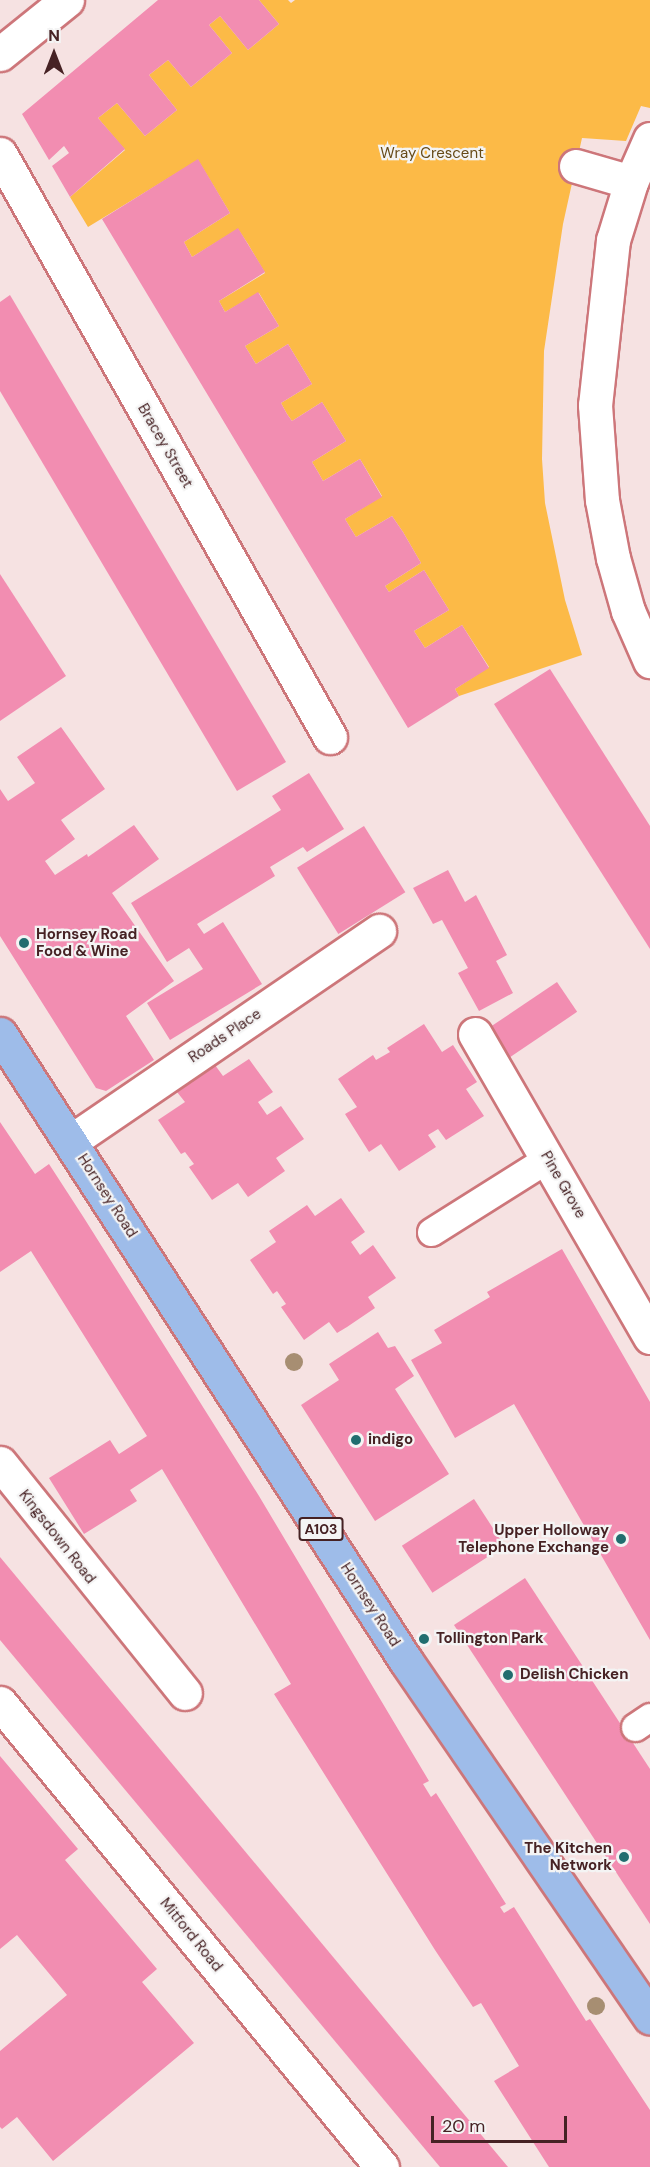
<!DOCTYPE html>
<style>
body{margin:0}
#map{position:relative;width:650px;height:2167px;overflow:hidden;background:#f6e2e2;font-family:"DM Sans",sans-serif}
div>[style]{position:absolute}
.green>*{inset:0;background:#fcba47}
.building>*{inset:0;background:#f28db1;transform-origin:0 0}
.roads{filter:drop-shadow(2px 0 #cd767a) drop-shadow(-2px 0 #cd767a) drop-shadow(0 2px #cd767a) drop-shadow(0 -2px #cd767a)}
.service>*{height:27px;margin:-13.5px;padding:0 13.5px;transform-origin:13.5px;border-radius:13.5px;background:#fff}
.minor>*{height:33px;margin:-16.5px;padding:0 16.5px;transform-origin:16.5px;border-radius:16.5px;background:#fff}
.primary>*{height:33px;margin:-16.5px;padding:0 16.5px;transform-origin:16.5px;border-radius:16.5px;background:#9ebce9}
.trees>*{width:18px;height:18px;margin:-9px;border-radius:50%;background:#a78e72}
.dots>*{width:16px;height:16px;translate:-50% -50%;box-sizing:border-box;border:3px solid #f4f4f4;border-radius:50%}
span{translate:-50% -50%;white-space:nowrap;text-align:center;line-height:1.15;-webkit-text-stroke:4.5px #f4f4f4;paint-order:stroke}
.shield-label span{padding:2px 4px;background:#f4f4f4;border:2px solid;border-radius:4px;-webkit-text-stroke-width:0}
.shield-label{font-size:14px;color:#462224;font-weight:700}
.park-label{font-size:15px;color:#664a17}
.street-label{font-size:15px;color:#462224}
.poi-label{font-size:15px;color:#462224;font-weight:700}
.left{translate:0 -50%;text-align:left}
.right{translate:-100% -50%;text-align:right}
.north{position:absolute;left:24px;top:24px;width:60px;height:60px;-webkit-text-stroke:4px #f4f4f4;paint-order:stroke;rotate:0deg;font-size:16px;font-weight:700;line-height:24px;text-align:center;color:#462224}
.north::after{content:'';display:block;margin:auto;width:21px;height:27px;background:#462224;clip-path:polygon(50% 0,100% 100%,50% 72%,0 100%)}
.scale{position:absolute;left:431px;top:2116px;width:136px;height:27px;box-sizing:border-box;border:3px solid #462224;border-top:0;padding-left:8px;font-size:18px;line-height:21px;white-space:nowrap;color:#462224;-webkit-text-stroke:4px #f4f4f4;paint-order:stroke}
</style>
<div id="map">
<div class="green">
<i style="clip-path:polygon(259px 0,288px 0,291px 3px,295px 0,650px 0,650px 108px,641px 106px,626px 141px,582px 138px,563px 224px,544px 351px,542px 459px,545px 503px,565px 600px,582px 655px,459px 696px,455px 689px,489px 667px,462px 625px,425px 648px,414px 631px,449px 610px,424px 570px,389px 592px,385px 586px,421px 563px,403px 532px,392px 516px,356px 537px,345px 519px,382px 496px,360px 459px,323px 481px,318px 472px,312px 462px,346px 441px,322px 402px,292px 421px,287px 414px,281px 403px,312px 384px,288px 344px,256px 364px,245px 346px,279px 326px,259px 293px,225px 312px,219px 301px,265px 273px,248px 244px,238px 229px,192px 257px,184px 242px,230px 213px,198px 160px,88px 227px,70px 197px,125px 150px,98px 118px,117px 103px,145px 136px,177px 110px,149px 75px,168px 60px,191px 87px,232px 53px,209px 25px,220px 16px,248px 50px,279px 24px)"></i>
</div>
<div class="building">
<i style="clip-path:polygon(158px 0,259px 0,279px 24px,248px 50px,220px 16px,209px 25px,232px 53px,191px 87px,168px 60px,149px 75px,177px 110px,145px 136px,117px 103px,98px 118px,125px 149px,70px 197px,52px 166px,69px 153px,64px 146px,49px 160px,22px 114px)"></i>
<i style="clip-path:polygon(198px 159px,230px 213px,184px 242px,192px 257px,238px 228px,265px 272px,219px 301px,225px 312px,258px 292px,279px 326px,245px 346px,256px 364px,288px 344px,312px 384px,281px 403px,287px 414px,292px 421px,322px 402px,346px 441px,312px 462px,318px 472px,323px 481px,360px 459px,382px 497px,345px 519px,356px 537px,392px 516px,403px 532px,421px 563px,385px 586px,389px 592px,424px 570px,449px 610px,414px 631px,425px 648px,462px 625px,489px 668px,455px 689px,459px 696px,408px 728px,102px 219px)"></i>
<i style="clip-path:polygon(10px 295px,286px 762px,237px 791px,0 391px,0 302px)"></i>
<i style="clip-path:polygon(0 574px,66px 676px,0 721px)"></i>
<i style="clip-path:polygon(550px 669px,650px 826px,650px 949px,494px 704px)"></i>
<i style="clip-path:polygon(61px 727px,105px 789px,61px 820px,75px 839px,45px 861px,55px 875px,87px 854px,88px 857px,134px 825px,159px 859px,112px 893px,174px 981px,126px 1016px,154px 1060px,106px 1091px,96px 1088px,0 936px,0 789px,8px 801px,35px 783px,17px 757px)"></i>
<i style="clip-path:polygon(309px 773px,344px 829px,307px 852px,303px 847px,270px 867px,275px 876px,197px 924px,204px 934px,223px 922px,262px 984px,170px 1040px,147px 1003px,203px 969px,189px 948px,167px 962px,131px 903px,281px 810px,272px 796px)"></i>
<i style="left:364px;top:826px;width:78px;height:79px;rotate:58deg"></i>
<i style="clip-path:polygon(448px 870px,465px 902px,476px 895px,507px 955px,496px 961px,513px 993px,479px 1011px,458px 973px,468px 968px,442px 920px,433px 924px,413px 888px)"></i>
<i style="left:557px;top:982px;width:36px;height:82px;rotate:56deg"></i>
<i style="clip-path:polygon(424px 1024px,442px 1052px,453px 1045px,477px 1082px,466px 1089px,484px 1116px,446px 1140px,438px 1129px,428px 1135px,436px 1147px,399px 1171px,381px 1144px,369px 1152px,345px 1114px,357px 1107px,338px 1079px,373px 1055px,376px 1060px,390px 1052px,387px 1048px)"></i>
<i style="clip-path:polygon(249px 1059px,273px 1092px,258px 1102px,267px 1115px,281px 1106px,304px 1139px,276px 1158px,285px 1171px,248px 1197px,238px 1183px,212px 1200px,189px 1167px,194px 1164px,185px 1152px,181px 1154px,158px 1120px,185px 1102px,177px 1092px,215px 1065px,223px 1076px)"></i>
<i style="clip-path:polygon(0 1122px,35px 1174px,49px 1164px,84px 1218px,259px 1496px,429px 1781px,423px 1784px,431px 1797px,436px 1793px,506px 1904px,500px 1907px,504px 1913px,514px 1907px,586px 2021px,590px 2019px,650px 2110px,650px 2167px,549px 2167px,494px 2081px,519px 2066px,481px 2003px,473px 2007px,435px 1950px,274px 1694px,291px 1684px,162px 1469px,130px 1490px,137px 1501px,84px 1534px,49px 1478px,110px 1440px,119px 1454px,147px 1436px,31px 1251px,0 1272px)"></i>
<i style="clip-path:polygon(341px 1198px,365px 1232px,351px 1242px,360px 1255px,373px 1245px,396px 1278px,368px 1297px,375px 1308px,347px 1327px,337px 1333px,329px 1322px,304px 1340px,281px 1307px,286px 1304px,277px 1291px,273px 1294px,250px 1260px,276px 1242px,269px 1231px,307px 1205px,315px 1216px)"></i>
<i style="clip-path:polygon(562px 1249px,650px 1402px,650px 1640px,514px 1404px,455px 1438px,411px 1360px,442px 1343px,434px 1330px,490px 1297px,487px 1292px)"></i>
<i style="clip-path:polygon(378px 1332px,388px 1348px,395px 1346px,414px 1376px,395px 1389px,449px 1474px,375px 1521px,301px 1405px,339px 1380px,329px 1364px)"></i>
<i style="left:474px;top:1499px;width:56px;height:86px;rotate:57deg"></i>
<i style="clip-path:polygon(0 1557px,508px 2167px,440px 2167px,0 1640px)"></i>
<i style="clip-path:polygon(525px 1578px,650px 1769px,650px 1924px,454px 1625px)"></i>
<i style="clip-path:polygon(0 1756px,78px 1849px,65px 1860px,157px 1969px,142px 1982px,194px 2043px,53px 2161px,17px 2117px,2px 2129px,0 2127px,0 2051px,67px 1995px,17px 1935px,0 1949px)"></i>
</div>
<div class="roads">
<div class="service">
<i style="left:431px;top:1232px;width:137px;rotate:-32.2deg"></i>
<i style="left:635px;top:1727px;width:18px;rotate:-34deg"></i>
</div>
<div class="minor">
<i style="left:0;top:54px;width:86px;rotate:-38.9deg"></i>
<i style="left:650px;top:139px;width:47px;rotate:113.8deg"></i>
<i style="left:631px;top:182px;width:61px;rotate:107.2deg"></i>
<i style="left:613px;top:240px;width:166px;rotate:96.2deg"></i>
<i style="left:595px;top:405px;width:95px;rotate:85.8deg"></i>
<i style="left:602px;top:500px;width:59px;rotate:79.3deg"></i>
<i style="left:613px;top:558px;width:55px;rotate:74.2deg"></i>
<i style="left:628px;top:611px;width:55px;rotate:66.3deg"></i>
<i style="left:0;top:154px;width:670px;rotate:60.49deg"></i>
<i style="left:576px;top:166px;width:57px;rotate:16.2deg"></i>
<i style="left:475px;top:1034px;width:350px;rotate:60deg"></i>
<i style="left:71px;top:1141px;width:373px;rotate:-34.3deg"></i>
<i style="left:0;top:1463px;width:295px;rotate:51.2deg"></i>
<i style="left:0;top:1703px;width:601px;rotate:50.54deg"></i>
</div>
<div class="primary">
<i style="left:0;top:1034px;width:747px;rotate:57.08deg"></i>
<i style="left:406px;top:1661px;width:432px;rotate:55.6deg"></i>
</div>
</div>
<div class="trees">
<i style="left:294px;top:1362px"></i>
<i style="left:596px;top:2006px"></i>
</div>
<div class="dots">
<i style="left:24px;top:943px;background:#216d6f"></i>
<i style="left:356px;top:1440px;background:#216d6f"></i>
<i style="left:621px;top:1539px;background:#216d6f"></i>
<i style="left:424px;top:1639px;background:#216d6f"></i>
<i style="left:508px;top:1675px;background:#216d6f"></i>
<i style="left:624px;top:1857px;background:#216d6f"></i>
</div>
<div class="shield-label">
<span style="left:321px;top:1529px">A103</span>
</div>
<div class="park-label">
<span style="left:432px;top:154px">Wray Crescent</span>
</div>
<div class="street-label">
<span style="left:165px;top:446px;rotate:60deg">Bracey Street</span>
<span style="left:225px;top:1036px;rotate:-34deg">Roads Place</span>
<span style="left:563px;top:1185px;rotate:60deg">Pine Grove</span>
<span style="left:107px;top:1196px;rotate:57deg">Hornsey Road</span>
<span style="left:57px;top:1537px;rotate:52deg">Kingsdown Road</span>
<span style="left:370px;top:1605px;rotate:57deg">Hornsey Road</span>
<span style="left:191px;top:1935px;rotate:51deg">Mitford Road</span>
</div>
<div class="poi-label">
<span class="left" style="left:36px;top:943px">Hornsey Road<br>Food &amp; Wine</span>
<span class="left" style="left:368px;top:1440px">indigo</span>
<span class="right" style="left:609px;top:1539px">Upper Holloway<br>Telephone Exchange</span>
<span class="left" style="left:436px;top:1639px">Tollington Park</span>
<span class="left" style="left:520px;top:1675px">Delish Chicken</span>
<span class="right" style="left:612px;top:1857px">The Kitchen<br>Network</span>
</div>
<div class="north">N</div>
<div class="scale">20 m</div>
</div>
